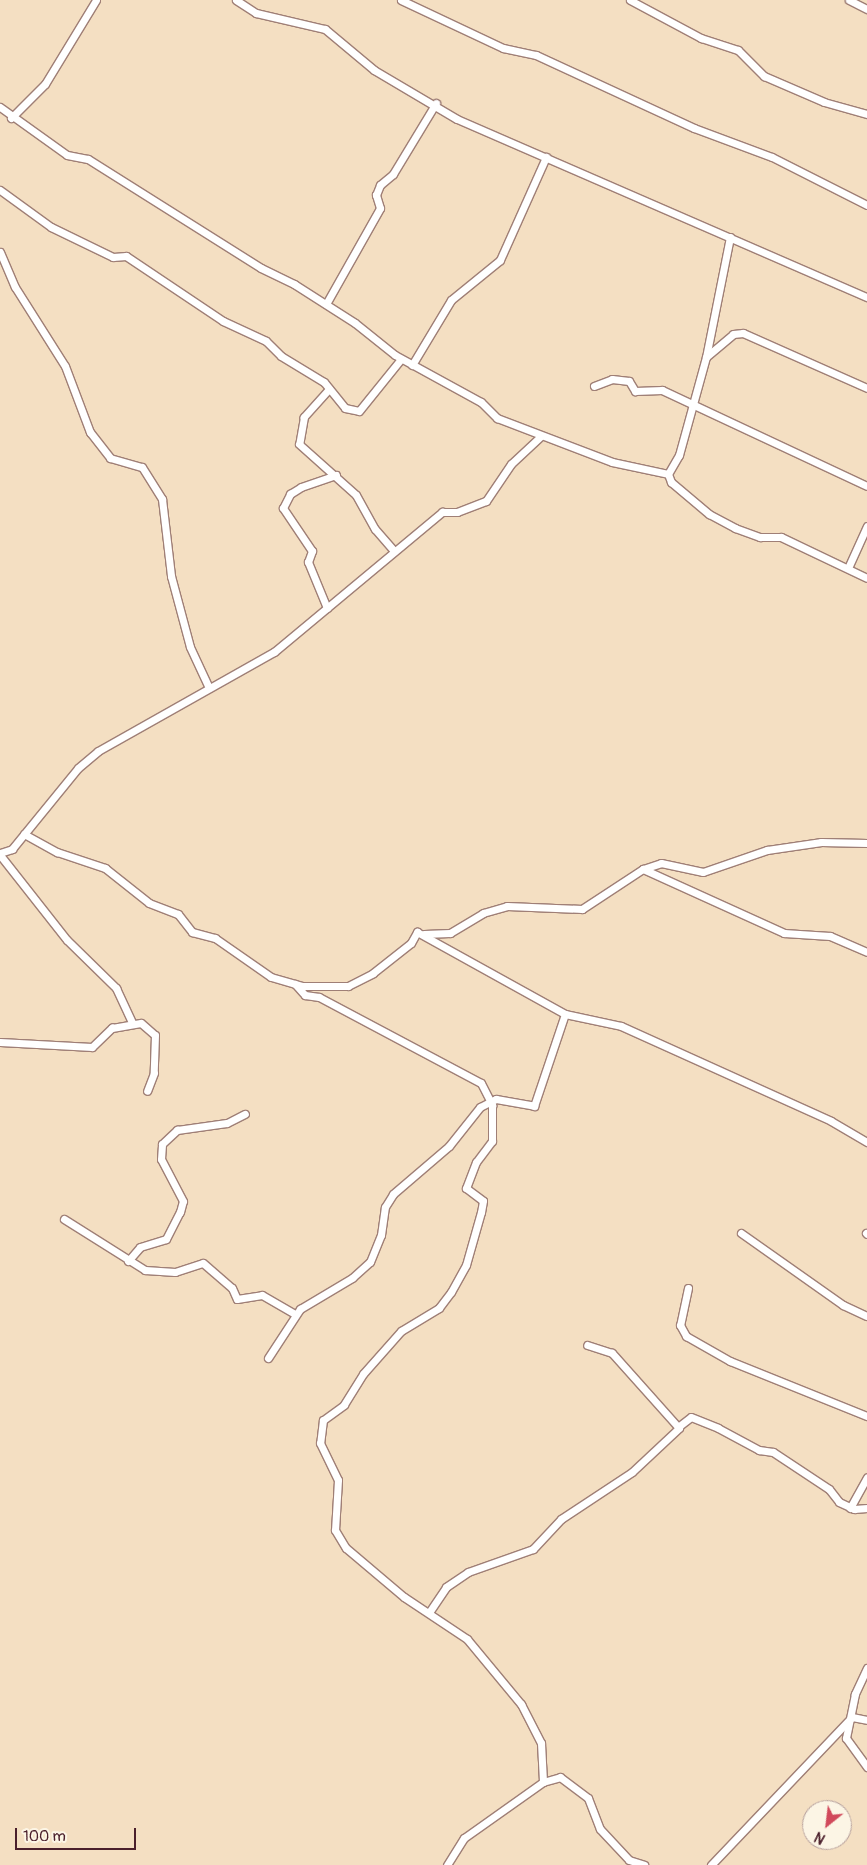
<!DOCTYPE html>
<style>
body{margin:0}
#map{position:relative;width:867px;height:1865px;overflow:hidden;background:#f4dfc2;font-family:Pangolin,sans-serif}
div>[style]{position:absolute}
.roads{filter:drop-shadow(1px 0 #9f7f76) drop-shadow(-1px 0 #9f7f76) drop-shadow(0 1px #9f7f76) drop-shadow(0 -1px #9f7f76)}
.street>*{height:7px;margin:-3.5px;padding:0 3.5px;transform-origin:3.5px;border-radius:3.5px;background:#fff}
span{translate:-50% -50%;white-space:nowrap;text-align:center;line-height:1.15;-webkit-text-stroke:4px #fcf5e5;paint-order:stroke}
.north{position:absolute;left:802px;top:1800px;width:50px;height:50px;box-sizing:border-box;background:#fcf5e5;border:1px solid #b59f9b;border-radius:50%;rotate:209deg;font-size:14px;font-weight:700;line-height:20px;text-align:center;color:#4a1f2b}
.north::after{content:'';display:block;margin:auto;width:18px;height:22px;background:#d1495b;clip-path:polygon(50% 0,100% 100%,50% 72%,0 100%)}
.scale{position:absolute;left:15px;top:1828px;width:121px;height:22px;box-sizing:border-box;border:2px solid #4a1f2b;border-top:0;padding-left:6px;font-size:15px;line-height:18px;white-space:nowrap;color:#4a1f2b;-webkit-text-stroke:4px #fcf5e5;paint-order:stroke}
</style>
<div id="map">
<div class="roads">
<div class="street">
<i style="left:236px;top:0;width:24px;rotate:33deg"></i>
<i style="left:256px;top:13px;width:71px;rotate:13.1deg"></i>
<i style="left:325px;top:29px;width:64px;rotate:39.9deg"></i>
<i style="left:374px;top:70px;width:96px;rotate:30.6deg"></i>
<i style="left:457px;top:119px;width:447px;rotate:23.5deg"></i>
<i style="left:401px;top:0;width:113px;rotate:25.2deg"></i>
<i style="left:503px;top:48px;width:34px;rotate:12deg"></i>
<i style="left:536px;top:55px;width:174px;rotate:24.8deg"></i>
<i style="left:694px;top:128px;width:83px;rotate:20.4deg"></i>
<i style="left:772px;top:157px;width:106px;rotate:26.8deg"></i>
<i style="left:630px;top:0;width:81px;rotate:28.2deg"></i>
<i style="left:701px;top:38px;width:39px;rotate:18deg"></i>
<i style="left:738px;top:50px;width:37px;rotate:45deg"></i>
<i style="left:764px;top:76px;width:65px;rotate:23.4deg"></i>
<i style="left:824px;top:102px;width:45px;rotate:15.6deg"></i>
<i style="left:849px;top:0;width:20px;rotate:27deg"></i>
<i style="left:0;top:107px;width:82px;rotate:35.6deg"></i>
<i style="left:67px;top:155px;width:21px;rotate:11deg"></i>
<i style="left:88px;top:159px;width:204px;rotate:32.2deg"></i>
<i style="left:261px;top:268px;width:37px;rotate:26deg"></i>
<i style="left:294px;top:284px;width:72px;rotate:32.6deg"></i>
<i style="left:355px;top:323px;width:51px;rotate:38.7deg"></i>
<i style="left:395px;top:355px;width:98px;rotate:28.7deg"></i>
<i style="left:481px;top:402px;width:23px;rotate:45deg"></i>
<i style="left:497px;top:418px;width:123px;rotate:20.9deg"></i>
<i style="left:612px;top:462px;width:57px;rotate:12.1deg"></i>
<i style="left:11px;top:118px;width:48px;rotate:-45deg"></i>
<i style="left:45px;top:84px;width:98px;rotate:-58.7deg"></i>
<i style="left:0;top:190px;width:63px;rotate:36deg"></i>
<i style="left:51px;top:227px;width:69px;rotate:25.8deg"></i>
<i style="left:113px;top:257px;width:13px;rotate:-4deg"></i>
<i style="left:126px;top:256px;width:117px;rotate:33.8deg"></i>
<i style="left:223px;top:321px;width:47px;rotate:24.9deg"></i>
<i style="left:266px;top:341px;width:21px;rotate:45deg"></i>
<i style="left:281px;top:356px;width:50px;rotate:31.2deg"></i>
<i style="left:324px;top:382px;width:33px;rotate:51deg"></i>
<i style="left:345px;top:408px;width:14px;rotate:12deg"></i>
<i style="left:359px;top:411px;width:67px;rotate:-51.1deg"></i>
<i style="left:730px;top:237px;width:122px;rotate:101.3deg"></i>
<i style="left:706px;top:357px;width:102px;rotate:105.4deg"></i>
<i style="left:679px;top:455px;width:22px;rotate:120deg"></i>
<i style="left:668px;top:474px;width:9px;rotate:69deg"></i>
<i style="left:671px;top:482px;width:50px;rotate:40.1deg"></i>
<i style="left:709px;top:514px;width:30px;rotate:28deg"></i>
<i style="left:735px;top:528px;width:27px;rotate:20deg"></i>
<i style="left:760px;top:537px;width:21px"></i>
<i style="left:781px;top:537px;width:95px;rotate:25.5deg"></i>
<i style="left:0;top:252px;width:38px;rotate:67deg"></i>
<i style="left:15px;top:287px;width:93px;rotate:57.7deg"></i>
<i style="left:65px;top:366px;width:71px;rotate:69.3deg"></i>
<i style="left:90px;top:432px;width:33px;rotate:52deg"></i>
<i style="left:110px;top:458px;width:33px;rotate:16deg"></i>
<i style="left:142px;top:467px;width:38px;rotate:58deg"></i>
<i style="left:162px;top:499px;width:78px;rotate:83.3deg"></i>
<i style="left:171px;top:576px;width:73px;rotate:75deg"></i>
<i style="left:190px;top:647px;width:45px;rotate:65.1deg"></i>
<i style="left:326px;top:304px;width:110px;rotate:-60.6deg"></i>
<i style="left:380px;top:208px;width:14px;rotate:-107deg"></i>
<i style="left:376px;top:195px;width:11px;rotate:-68deg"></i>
<i style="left:380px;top:185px;width:17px;rotate:-40deg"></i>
<i style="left:393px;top:174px;width:83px;rotate:-58.8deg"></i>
<i style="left:706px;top:357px;width:35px;rotate:-40deg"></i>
<i style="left:733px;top:334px;width:10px;rotate:-6deg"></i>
<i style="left:743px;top:333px;width:136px;rotate:23.9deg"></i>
<i style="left:412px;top:365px;width:76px;rotate:-59deg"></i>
<i style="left:451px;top:300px;width:63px;rotate:-39.2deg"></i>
<i style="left:500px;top:260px;width:113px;rotate:-65.9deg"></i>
<i style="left:594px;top:386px;width:19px;rotate:-21deg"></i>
<i style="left:612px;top:379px;width:17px;rotate:7deg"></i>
<i style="left:629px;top:381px;width:12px;rotate:59deg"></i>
<i style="left:635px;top:391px;width:27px;rotate:-2deg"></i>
<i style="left:662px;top:390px;width:226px;rotate:25.1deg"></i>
<i style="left:329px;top:389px;width:38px;rotate:132deg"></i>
<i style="left:304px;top:417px;width:27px;rotate:100deg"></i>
<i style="left:299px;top:444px;width:76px;rotate:41.8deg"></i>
<i style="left:356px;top:495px;width:39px;rotate:61deg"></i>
<i style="left:375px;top:529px;width:29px;rotate:49deg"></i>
<i style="left:848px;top:568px;width:46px;rotate:-65.7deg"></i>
<i style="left:327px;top:608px;width:50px;rotate:-112.4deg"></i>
<i style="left:308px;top:562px;width:12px;rotate:-70deg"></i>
<i style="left:312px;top:551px;width:52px;rotate:-124deg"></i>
<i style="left:283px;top:508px;width:16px;rotate:-63deg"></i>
<i style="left:290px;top:494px;width:13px;rotate:-32deg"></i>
<i style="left:301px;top:487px;width:37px;rotate:-19deg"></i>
<i style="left:24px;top:834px;width:38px;rotate:29deg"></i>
<i style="left:57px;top:852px;width:51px;rotate:18.4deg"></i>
<i style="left:105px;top:868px;width:56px;rotate:38.5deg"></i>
<i style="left:149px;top:903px;width:31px;rotate:21deg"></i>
<i style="left:178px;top:914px;width:23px;rotate:52deg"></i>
<i style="left:192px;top:932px;width:24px;rotate:15deg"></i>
<i style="left:215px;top:938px;width:68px;rotate:34.9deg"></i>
<i style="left:271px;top:977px;width:32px;rotate:16deg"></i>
<i style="left:302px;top:986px;width:46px"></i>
<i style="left:348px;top:986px;width:28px;rotate:-27deg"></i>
<i style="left:373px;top:973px;width:48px;rotate:-38.3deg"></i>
<i style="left:411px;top:943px;width:13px;rotate:-61deg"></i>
<i style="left:0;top:853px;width:13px;rotate:-18deg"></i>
<i style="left:12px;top:849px;width:104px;rotate:-50.8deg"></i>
<i style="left:78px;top:768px;width:26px;rotate:-40deg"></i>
<i style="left:98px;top:751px;width:202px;rotate:-29.4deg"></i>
<i style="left:274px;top:652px;width:219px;rotate:-39.8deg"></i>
<i style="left:442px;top:512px;width:15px"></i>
<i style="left:457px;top:512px;width:31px;rotate:-21deg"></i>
<i style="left:486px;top:501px;width:45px;rotate:-56deg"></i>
<i style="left:511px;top:464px;width:41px;rotate:-43deg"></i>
<i style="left:0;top:855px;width:108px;rotate:51.8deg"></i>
<i style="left:67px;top:940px;width:69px;rotate:44.4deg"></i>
<i style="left:116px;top:988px;width:38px;rotate:65deg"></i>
<i style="left:643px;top:869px;width:155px;rotate:24.4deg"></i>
<i style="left:784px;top:933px;width:46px;rotate:3.7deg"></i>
<i style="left:830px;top:936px;width:40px;rotate:23.4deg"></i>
<i style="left:417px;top:932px;width:169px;rotate:29deg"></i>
<i style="left:565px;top:1014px;width:57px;rotate:12.1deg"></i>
<i style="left:621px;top:1026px;width:230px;rotate:24.3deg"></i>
<i style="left:831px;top:1121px;width:42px;rotate:30.3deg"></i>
<i style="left:424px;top:934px;width:26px;rotate:-2deg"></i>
<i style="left:450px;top:933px;width:39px;rotate:-31deg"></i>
<i style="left:483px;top:913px;width:25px;rotate:-16deg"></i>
<i style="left:507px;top:906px;width:75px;rotate:2.3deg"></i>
<i style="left:582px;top:909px;width:73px;rotate:-33.3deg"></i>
<i style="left:643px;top:869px;width:19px;rotate:-18deg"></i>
<i style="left:661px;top:863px;width:43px;rotate:12.1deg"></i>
<i style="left:703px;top:872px;width:68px;rotate:-19deg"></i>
<i style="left:767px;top:850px;width:55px;rotate:-8.4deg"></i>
<i style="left:821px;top:842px;width:46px;rotate:1.2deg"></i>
<i style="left:295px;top:984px;width:15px;rotate:48deg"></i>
<i style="left:305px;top:995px;width:14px;rotate:8deg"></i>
<i style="left:319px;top:997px;width:183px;rotate:28deg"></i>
<i style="left:481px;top:1083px;width:25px;rotate:63deg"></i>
<i style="left:492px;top:1105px;width:36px;rotate:90deg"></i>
<i style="left:492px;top:1141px;width:26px;rotate:127deg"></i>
<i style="left:476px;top:1162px;width:28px;rotate:111deg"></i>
<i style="left:466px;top:1188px;width:21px;rotate:37deg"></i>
<i style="left:483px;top:1201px;width:11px;rotate:100deg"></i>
<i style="left:481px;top:1212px;width:55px;rotate:105.8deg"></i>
<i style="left:466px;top:1265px;width:31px;rotate:119deg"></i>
<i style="left:451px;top:1292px;width:20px;rotate:127deg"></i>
<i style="left:439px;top:1308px;width:44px;rotate:148.8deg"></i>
<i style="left:401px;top:1331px;width:57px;rotate:131.5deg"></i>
<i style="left:363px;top:1374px;width:36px;rotate:122deg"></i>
<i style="left:344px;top:1405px;width:26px;rotate:144deg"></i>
<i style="left:323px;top:1420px;width:23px;rotate:97deg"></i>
<i style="left:320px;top:1443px;width:41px;rotate:64.1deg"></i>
<i style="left:338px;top:1480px;width:50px;rotate:93.4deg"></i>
<i style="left:335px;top:1530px;width:21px;rotate:59deg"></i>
<i style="left:346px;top:1548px;width:76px;rotate:40.2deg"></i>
<i style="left:404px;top:1597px;width:76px;rotate:33.7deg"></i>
<i style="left:467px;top:1639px;width:85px;rotate:50.3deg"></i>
<i style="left:521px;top:1704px;width:44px;rotate:62.9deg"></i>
<i style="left:541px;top:1743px;width:39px;rotate:87deg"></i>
<i style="left:543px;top:1782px;width:18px;rotate:-16deg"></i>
<i style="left:560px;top:1777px;width:35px;rotate:37deg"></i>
<i style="left:588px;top:1798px;width:33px;rotate:69deg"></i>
<i style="left:600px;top:1829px;width:42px;rotate:46.9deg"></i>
<i style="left:629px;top:1860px;width:16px;rotate:18deg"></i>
<i style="left:0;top:1042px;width:92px;rotate:3.1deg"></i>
<i style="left:92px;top:1047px;width:28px;rotate:-44deg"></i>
<i style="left:112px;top:1028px;width:29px;rotate:-10deg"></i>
<i style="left:141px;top:1023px;width:18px;rotate:41deg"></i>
<i style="left:155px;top:1035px;width:38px;rotate:92deg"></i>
<i style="left:154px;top:1073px;width:19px;rotate:111deg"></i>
<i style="left:64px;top:1219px;width:96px;rotate:32.2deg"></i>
<i style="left:145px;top:1270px;width:30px;rotate:4deg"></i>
<i style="left:175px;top:1272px;width:29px;rotate:-18deg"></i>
<i style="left:203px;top:1263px;width:38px;rotate:41deg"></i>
<i style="left:232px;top:1288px;width:12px;rotate:66deg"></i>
<i style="left:237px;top:1299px;width:25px;rotate:-9deg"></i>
<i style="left:262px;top:1295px;width:38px;rotate:30deg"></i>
<i style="left:741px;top:1233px;width:125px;rotate:35.2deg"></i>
<i style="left:843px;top:1305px;width:26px;rotate:25deg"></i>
<i style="left:866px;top:1233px;width:1px;rotate:45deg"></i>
<i style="left:128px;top:1261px;width:18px;rotate:-49deg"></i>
<i style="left:140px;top:1247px;width:27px;rotate:-17deg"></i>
<i style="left:166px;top:1239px;width:30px;rotate:-63deg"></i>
<i style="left:180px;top:1212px;width:11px;rotate:-75deg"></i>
<i style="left:183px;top:1201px;width:47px;rotate:-117.6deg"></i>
<i style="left:161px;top:1159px;width:15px;rotate:-86deg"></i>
<i style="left:162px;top:1144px;width:21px;rotate:-43deg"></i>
<i style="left:177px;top:1130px;width:50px;rotate:-8deg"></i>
<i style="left:227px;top:1123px;width:20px;rotate:-27deg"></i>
<i style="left:688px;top:1288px;width:38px;rotate:102deg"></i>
<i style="left:680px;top:1325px;width:13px;rotate:61deg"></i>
<i style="left:686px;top:1336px;width:51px;rotate:29.6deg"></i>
<i style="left:730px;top:1361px;width:148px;rotate:21.9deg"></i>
<i style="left:268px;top:1358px;width:59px;rotate:-56.9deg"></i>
<i style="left:300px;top:1309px;width:61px;rotate:-30.8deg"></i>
<i style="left:352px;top:1278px;width:24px;rotate:-42deg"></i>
<i style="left:370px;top:1262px;width:29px;rotate:-68deg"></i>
<i style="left:381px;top:1235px;width:28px;rotate:-82deg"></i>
<i style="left:385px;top:1207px;width:15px;rotate:-58deg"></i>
<i style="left:393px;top:1194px;width:74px;rotate:-40.6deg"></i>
<i style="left:449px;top:1146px;width:50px;rotate:-51.5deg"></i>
<i style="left:480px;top:1107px;width:18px;rotate:-27deg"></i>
<i style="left:496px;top:1099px;width:39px;rotate:10deg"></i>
<i style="left:534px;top:1106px;width:97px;rotate:-71.4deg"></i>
<i style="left:678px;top:1427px;width:16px;rotate:-38deg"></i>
<i style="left:691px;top:1417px;width:29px;rotate:22deg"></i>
<i style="left:718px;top:1428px;width:47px;rotate:28.2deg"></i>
<i style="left:759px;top:1450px;width:14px;rotate:8deg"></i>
<i style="left:773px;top:1452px;width:67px;rotate:33.5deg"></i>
<i style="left:829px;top:1489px;width:16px;rotate:52deg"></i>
<i style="left:839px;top:1502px;width:17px;rotate:25deg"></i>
<i style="left:854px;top:1509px;width:13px;rotate:-4deg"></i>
<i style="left:850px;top:1508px;width:35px;rotate:-61deg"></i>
<i style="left:430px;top:1611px;width:29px;rotate:-56deg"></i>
<i style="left:446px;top:1587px;width:27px;rotate:-34deg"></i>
<i style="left:468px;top:1572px;width:69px;rotate:-19.5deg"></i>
<i style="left:533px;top:1549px;width:41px;rotate:-47deg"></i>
<i style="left:561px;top:1519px;width:85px;rotate:-33.5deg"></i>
<i style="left:632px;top:1472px;width:64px;rotate:-43.1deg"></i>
<i style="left:679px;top:1428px;width:101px;rotate:-131.8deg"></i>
<i style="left:612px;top:1353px;width:26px;rotate:-162deg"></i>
<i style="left:867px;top:1668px;width:29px;rotate:115deg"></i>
<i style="left:855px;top:1694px;width:45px;rotate:101.6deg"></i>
<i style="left:846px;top:1738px;width:36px;rotate:54deg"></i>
<i style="left:447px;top:1865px;width:32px;rotate:-58deg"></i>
<i style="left:464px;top:1838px;width:97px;rotate:-35.3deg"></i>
<i style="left:711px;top:1865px;width:204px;rotate:-46.4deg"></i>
<i style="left:852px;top:1717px;width:15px;rotate:11deg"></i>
</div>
</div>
<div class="north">N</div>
<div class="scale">100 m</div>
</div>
